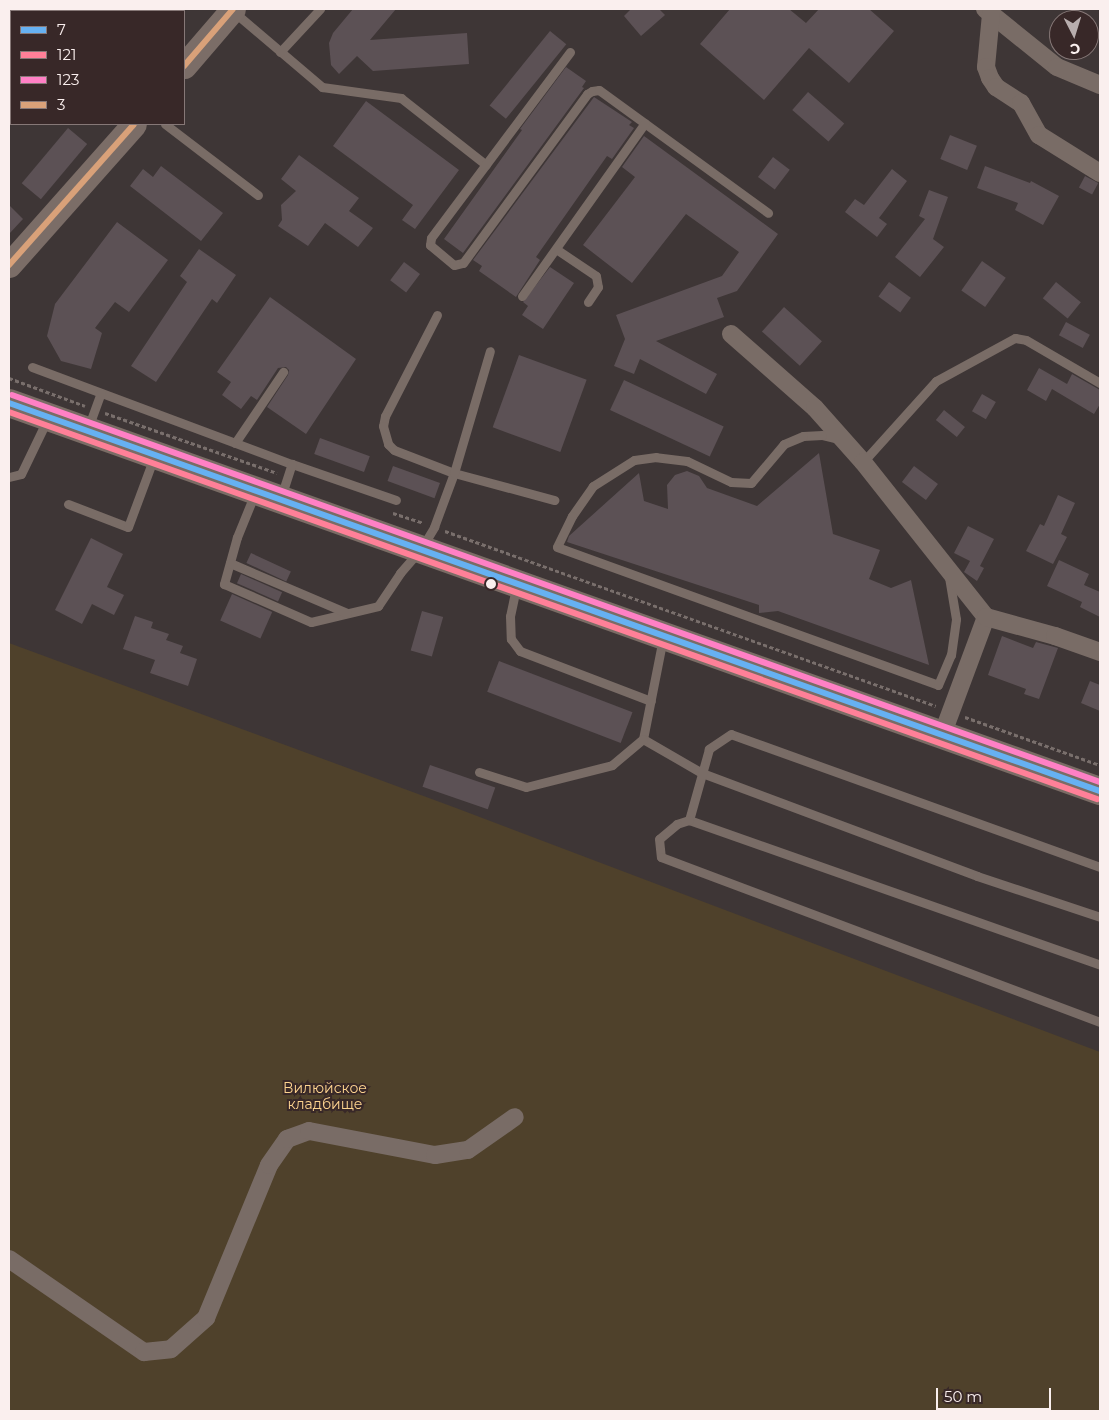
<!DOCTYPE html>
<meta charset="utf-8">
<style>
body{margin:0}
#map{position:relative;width:1109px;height:1420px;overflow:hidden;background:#3e3636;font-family:Montserrat,sans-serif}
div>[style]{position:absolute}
.green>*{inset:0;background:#4f412b}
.building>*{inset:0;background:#5c5155;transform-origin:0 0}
.path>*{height:2.5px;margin-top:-1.25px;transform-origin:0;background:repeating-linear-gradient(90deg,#796f6c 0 4px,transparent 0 6.5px)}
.service>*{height:9px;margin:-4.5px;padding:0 4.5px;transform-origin:4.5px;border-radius:4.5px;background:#796c66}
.minor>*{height:18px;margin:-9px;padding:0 9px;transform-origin:9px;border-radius:9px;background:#796c66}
.secondary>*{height:25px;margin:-12.5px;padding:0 12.5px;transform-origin:12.5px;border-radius:12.5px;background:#7b6d67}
.primary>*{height:28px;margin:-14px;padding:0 14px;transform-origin:14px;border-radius:14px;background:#7a6c65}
.bus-1>*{height:6px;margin:-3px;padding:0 3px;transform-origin:3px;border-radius:3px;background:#66b1f2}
.bus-2>*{height:6px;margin:-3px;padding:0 3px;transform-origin:3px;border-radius:3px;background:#ff8098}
.bus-3>*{height:6px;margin:-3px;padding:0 3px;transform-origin:3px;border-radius:3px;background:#ff80c5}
.bus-4>*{height:6px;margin:-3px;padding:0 3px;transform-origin:3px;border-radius:3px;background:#d9a179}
.dots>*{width:14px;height:14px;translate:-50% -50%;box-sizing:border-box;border:2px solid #382828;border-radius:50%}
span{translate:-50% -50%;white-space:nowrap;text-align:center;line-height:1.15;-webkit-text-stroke:4px #382828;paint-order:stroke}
.park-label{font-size:14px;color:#fdd38f}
.frame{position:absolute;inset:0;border:10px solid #faefee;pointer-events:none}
.legend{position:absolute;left:10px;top:10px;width:175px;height:115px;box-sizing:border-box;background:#382828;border:1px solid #867877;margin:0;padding:6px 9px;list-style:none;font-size:15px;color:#faefee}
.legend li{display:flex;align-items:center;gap:10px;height:25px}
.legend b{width:25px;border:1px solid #867877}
.north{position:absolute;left:1049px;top:10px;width:50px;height:50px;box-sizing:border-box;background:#382828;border:1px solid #867877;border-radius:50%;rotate:175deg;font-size:14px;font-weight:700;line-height:20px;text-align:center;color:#faefee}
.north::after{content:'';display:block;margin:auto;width:18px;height:22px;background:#b8aeae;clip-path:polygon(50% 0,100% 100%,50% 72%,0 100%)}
.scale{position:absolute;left:936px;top:1388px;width:115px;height:22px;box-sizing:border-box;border:2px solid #faefee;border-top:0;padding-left:6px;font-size:15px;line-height:18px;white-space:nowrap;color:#faefee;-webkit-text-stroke:4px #382828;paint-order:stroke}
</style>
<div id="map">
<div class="green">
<i style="clip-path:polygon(9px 643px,456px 808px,1100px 1052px,1100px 1411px,9px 1411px)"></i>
</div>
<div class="building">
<i style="clip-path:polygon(353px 9px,396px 9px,370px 40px,467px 33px,469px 64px,373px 71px,357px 56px,339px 74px,331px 65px,329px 43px,333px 33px)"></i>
<i style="clip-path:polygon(631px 9px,659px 9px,665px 15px,641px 36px,624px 16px)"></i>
<i style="clip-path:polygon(730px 9px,789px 9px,806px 23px,819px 9px,869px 9px,894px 31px,849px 83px,809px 48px,764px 100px,700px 44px)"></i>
<i style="left:550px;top:31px;width:21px;height:96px;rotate:39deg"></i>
<i style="clip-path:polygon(566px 67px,586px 81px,582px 87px,584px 88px,463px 253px,444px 239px,522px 130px,520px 129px)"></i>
<i style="left:808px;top:92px;width:48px;height:24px;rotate:41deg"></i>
<i style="clip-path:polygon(594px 97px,632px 122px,629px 125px,634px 128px,612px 159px,607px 156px,536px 257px,540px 260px,516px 297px,479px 271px,482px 266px,473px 260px)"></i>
<i style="clip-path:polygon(366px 101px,459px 170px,415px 229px,402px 220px,413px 205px,333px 146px)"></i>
<i style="left:68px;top:128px;width:25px;height:72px;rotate:40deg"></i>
<i style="left:950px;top:135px;width:29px;height:26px;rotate:22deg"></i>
<i style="clip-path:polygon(644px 136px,778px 234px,737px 291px,717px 298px,724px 317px,656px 341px,717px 374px,706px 394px,640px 359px,634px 374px,614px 366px,625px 339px,616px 315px,722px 276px,739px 252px,686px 214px,632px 283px,583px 245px,635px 177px,622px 167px)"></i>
<i style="clip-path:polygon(299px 155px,359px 198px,349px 211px,373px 228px,358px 247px,325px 223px,308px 246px,278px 226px,282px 220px,281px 205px,296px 191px,281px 179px)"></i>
<i style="left:773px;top:157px;width:21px;height:25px;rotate:37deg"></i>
<i style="clip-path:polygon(161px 166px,223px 213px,201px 241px,130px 186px,143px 169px,153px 177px)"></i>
<i style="clip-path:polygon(985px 166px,1030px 183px,1031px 181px,1059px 196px,1043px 225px,1015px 210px,1018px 203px,977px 188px)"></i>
<i style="clip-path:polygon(892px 169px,907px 181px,879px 218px,887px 224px,877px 237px,845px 212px,855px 199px,864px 205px)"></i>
<i style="left:1085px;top:176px;width:15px;height:13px;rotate:28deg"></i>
<i style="clip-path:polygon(929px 190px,948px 197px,933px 239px,944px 247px,920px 277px,895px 257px,925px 219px,919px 216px)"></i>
<i style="clip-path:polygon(9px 205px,23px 219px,9px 234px)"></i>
<i style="clip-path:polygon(117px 222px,168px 260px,129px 312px,115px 302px,95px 328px,102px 333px,91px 369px,61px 361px,47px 336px,55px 304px)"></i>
<i style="clip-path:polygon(199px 249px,236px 275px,217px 303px,212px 299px,156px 382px,131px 366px,187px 282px,180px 276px)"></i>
<i style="left:982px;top:261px;width:29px;height:36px;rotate:35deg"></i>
<i style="left:404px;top:262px;width:20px;height:23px;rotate:37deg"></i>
<i style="clip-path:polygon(550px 267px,574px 283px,543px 329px,522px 315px,528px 306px,523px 302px)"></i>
<i style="left:889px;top:282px;width:27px;height:18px;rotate:36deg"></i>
<i style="left:1056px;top:282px;width:32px;height:21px;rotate:39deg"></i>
<i style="clip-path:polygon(270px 297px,356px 359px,306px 434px,267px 407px,288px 375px,289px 370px,286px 367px,278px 368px,257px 400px,251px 396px,241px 409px,222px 395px,231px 382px,217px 372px)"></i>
<i style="left:784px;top:307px;width:51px;height:33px;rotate:42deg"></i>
<i style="left:1066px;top:322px;width:27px;height:15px;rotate:28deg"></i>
<i style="left:519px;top:355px;width:72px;height:77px;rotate:20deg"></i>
<i style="clip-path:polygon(1039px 368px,1067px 384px,1072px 374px,1100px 390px,1100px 404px,1094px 414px,1052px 389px,1046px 401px,1027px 390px)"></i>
<i style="left:624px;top:380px;width:110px;height:33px;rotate:25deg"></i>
<i style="left:982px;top:394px;width:16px;height:20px;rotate:30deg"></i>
<i style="left:944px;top:410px;width:27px;height:13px;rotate:39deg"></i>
<i style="left:320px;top:438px;width:53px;height:17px;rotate:20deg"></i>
<i style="clip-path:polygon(819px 453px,833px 534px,880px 550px,869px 579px,891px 588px,911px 580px,929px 665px,778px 611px,759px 613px,759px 605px,567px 542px,569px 536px,639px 473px,644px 501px,668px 509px,667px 485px,675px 475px,687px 471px,699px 476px,707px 488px,757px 506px)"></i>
<i style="left:393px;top:466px;width:50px;height:16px;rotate:20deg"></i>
<i style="left:914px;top:466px;width:30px;height:20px;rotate:37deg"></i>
<i style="clip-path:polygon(1058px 495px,1075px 503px,1061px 534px,1067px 537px,1053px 564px,1026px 551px,1040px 524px,1044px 526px)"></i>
<i style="clip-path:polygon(968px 526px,994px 539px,980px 566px,984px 568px,977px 581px,964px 572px,970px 561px,954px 553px)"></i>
<i style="clip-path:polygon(91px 538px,123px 554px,107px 587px,124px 595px,114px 615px,92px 604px,82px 624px,55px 610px)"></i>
<i style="left:251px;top:553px;width:44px;height:11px;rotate:25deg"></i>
<i style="clip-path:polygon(1059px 560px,1089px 574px,1084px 585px,1100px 592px,1100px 617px,1080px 607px,1082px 602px,1047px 586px)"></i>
<i style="left:241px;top:574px;width:45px;height:10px;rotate:24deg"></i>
<i style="left:232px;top:594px;width:44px;height:29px;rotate:24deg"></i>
<i style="left:422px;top:611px;width:22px;height:41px;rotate:16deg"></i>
<i style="clip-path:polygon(135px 616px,153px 622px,151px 628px,169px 634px,166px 640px,183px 646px,180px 653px,197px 659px,188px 686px,150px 673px,155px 660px,123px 649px)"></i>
<i style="clip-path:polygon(1002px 636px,1033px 648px,1036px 642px,1058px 648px,1039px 699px,1024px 694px,1026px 689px,988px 675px)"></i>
<i style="left:499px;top:661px;width:143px;height:33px;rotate:21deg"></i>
<i style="clip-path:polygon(1090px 681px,1100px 685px,1100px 711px,1081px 703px)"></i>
<i style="left:430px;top:765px;width:69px;height:23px;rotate:19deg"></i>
</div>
<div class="path">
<i style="left:9px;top:378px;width:81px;rotate:20.2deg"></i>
<i style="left:105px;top:413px;width:182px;rotate:19.2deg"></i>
<i style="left:393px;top:513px;width:32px;rotate:18deg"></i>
<i style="left:445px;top:531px;width:521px;rotate:19.62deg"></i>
<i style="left:965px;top:717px;width:143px;rotate:19.6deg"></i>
</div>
<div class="service">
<i style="left:234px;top:12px;width:116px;rotate:40.4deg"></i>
<i style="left:322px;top:87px;width:80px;rotate:7.9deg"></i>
<i style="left:401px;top:98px;width:108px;rotate:38.2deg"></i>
<i style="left:280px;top:52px;width:59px;rotate:-47.1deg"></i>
<i style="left:570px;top:52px;width:232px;rotate:126.8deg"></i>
<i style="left:431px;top:238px;width:7px;rotate:98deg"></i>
<i style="left:430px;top:245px;width:31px;rotate:40deg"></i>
<i style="left:454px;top:265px;width:9px;rotate:-13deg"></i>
<i style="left:463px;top:263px;width:210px;rotate:-53.7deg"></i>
<i style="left:587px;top:94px;width:6px;rotate:-31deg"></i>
<i style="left:592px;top:91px;width:7px;rotate:-8deg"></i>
<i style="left:599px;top:90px;width:209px;rotate:36deg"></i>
<i style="left:165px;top:124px;width:117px;rotate:37.4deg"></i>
<i style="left:556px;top:249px;width:48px;rotate:34deg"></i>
<i style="left:596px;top:276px;width:11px;rotate:80deg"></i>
<i style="left:598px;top:287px;width:18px;rotate:124deg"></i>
<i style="left:522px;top:296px;width:212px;rotate:-54.6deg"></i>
<i style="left:437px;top:315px;width:114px;rotate:117.2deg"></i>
<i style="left:385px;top:416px;width:10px;rotate:101deg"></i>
<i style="left:383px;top:426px;width:19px;rotate:74deg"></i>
<i style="left:388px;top:444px;width:8px;rotate:45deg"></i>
<i style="left:394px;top:450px;width:64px;rotate:21deg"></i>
<i style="left:454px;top:473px;width:104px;rotate:15.1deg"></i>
<i style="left:32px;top:367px;width:278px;rotate:20.5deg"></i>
<i style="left:292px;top:464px;width:110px;rotate:19.1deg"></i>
<i style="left:88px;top:428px;width:37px;rotate:-70deg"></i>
<i style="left:839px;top:439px;width:17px;rotate:-167deg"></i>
<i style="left:822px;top:435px;width:19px;rotate:177deg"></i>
<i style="left:803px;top:436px;width:21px;rotate:157deg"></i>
<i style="left:784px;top:444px;width:51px;rotate:130.2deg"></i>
<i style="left:751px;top:483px;width:20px;rotate:-177deg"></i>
<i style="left:731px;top:482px;width:49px;rotate:-154.5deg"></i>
<i style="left:687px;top:461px;width:31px;rotate:-173deg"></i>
<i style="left:656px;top:457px;width:22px;rotate:172deg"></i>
<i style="left:634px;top:460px;width:49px;rotate:147.6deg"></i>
<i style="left:593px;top:486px;width:37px;rotate:125deg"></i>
<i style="left:572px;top:516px;width:34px;rotate:116deg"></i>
<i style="left:557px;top:547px;width:405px;rotate:19.9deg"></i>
<i style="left:938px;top:685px;width:33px;rotate:-67deg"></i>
<i style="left:951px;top:655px;width:36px;rotate:-82deg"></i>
<i style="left:956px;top:619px;width:43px;rotate:-99.5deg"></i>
<i style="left:235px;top:443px;width:86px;rotate:-55.9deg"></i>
<i style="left:863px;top:462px;width:109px;rotate:-48deg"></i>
<i style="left:936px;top:381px;width:90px;rotate:-28.6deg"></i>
<i style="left:1015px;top:338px;width:11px;rotate:10deg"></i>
<i style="left:1026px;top:340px;width:86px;rotate:30.2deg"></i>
<i style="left:9px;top:477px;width:12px;rotate:-14deg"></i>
<i style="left:21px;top:474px;width:60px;rotate:-64.3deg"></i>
<i style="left:255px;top:493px;width:48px;rotate:112.2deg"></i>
<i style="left:237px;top:537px;width:49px;rotate:105.5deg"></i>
<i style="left:224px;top:584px;width:95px;rotate:23.6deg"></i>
<i style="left:311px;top:622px;width:69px;rotate:-13.4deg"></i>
<i style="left:378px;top:606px;width:40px;rotate:-56deg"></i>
<i style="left:400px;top:573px;width:32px;rotate:-49deg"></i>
<i style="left:421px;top:549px;width:26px;rotate:-59deg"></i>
<i style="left:434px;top:527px;width:58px;rotate:-69.7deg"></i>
<i style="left:454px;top:473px;width:127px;rotate:-73.6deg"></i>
<i style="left:281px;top:497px;width:35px;rotate:-72deg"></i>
<i style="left:68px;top:504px;width:64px;rotate:21deg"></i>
<i style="left:128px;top:527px;width:75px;rotate:-69.6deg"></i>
<i style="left:230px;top:563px;width:127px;rotate:23.1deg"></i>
<i style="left:516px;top:588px;width:29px;rotate:102deg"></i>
<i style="left:510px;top:616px;width:23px;rotate:88deg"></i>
<i style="left:511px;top:639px;width:15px;rotate:53deg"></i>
<i style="left:520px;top:651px;width:140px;rotate:20.9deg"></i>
<i style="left:663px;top:638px;width:103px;rotate:101.2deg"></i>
<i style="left:643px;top:739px;width:68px;rotate:30deg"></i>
<i style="left:702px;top:773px;width:294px;rotate:20.5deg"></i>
<i style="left:977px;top:876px;width:130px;rotate:18.4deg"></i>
<i style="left:479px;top:772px;width:49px;rotate:17.7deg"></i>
<i style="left:526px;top:787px;width:89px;rotate:-14.3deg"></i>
<i style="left:612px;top:765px;width:40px;rotate:-40deg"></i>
<i style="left:689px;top:820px;width:436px;rotate:19.4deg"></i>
<i style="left:1100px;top:867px;width:392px;rotate:-160.2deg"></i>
<i style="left:731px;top:734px;width:27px;rotate:146deg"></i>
<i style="left:709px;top:749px;width:74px;rotate:105.7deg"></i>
<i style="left:689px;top:820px;width:13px;rotate:162deg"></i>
<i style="left:677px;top:824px;width:23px;rotate:140deg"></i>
<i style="left:659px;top:839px;width:18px;rotate:84deg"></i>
<i style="left:661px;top:857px;width:469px;rotate:20.6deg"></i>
</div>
<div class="minor">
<i style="left:985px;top:9px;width:92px;rotate:38.9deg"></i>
<i style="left:1057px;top:67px;width:47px;rotate:22.7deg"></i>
<i style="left:991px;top:14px;width:53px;rotate:95.4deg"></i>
<i style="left:986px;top:67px;width:12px;rotate:70deg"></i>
<i style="left:990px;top:78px;width:11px;rotate:56deg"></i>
<i style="left:996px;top:87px;width:30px;rotate:33deg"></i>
<i style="left:1021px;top:103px;width:37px;rotate:61deg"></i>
<i style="left:1039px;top:135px;width:72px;rotate:31.9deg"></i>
<i style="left:731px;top:334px;width:112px;rotate:41.4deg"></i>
<i style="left:815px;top:408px;width:72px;rotate:48.4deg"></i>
<i style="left:863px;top:462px;width:198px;rotate:51.6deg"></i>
<i style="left:986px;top:617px;width:126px;rotate:110.4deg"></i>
<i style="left:986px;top:617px;width:72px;rotate:15.4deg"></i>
<i style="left:1055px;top:636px;width:48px;rotate:19.6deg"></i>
<i style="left:9px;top:1259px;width:164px;rotate:34.6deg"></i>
<i style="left:144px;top:1352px;width:27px;rotate:-6deg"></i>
<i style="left:171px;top:1349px;width:47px;rotate:-41.5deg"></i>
<i style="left:206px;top:1318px;width:165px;rotate:-67.6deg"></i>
<i style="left:269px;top:1165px;width:32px;rotate:-55deg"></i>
<i style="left:287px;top:1139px;width:23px;rotate:-20deg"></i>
<i style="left:309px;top:1131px;width:128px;rotate:10.8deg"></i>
<i style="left:435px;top:1155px;width:33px;rotate:-9deg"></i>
<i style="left:468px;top:1150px;width:57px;rotate:-35.1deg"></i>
</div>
<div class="secondary">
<i style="left:184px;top:66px;width:75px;rotate:-49.3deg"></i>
<i style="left:9px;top:265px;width:188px;rotate:-48.4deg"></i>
</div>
<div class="primary">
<i style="left:9px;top:403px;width:1158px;rotate:19.58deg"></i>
</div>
<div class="bus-1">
<i style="left:9px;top:403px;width:1158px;rotate:19.58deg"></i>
</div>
<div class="bus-2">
<i style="left:9px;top:412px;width:1155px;rotate:19.58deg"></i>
</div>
<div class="bus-3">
<i style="left:12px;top:395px;width:1155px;rotate:19.58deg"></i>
</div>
<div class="bus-4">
<i style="left:184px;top:66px;width:75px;rotate:-49.3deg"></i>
<i style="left:9px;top:265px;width:188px;rotate:-48.4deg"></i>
</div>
<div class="dots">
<i style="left:491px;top:584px;background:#faefee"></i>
</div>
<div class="park-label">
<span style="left:325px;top:1096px">Вилюйское<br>кладбище</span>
</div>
<div class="frame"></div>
<ul class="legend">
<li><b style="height:6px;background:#66b1f2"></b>7</li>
<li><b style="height:6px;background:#ff8098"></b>121</li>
<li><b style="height:6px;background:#ff80c5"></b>123</li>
<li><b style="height:6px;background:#d9a179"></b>3</li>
</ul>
<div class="north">С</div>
<div class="scale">50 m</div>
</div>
